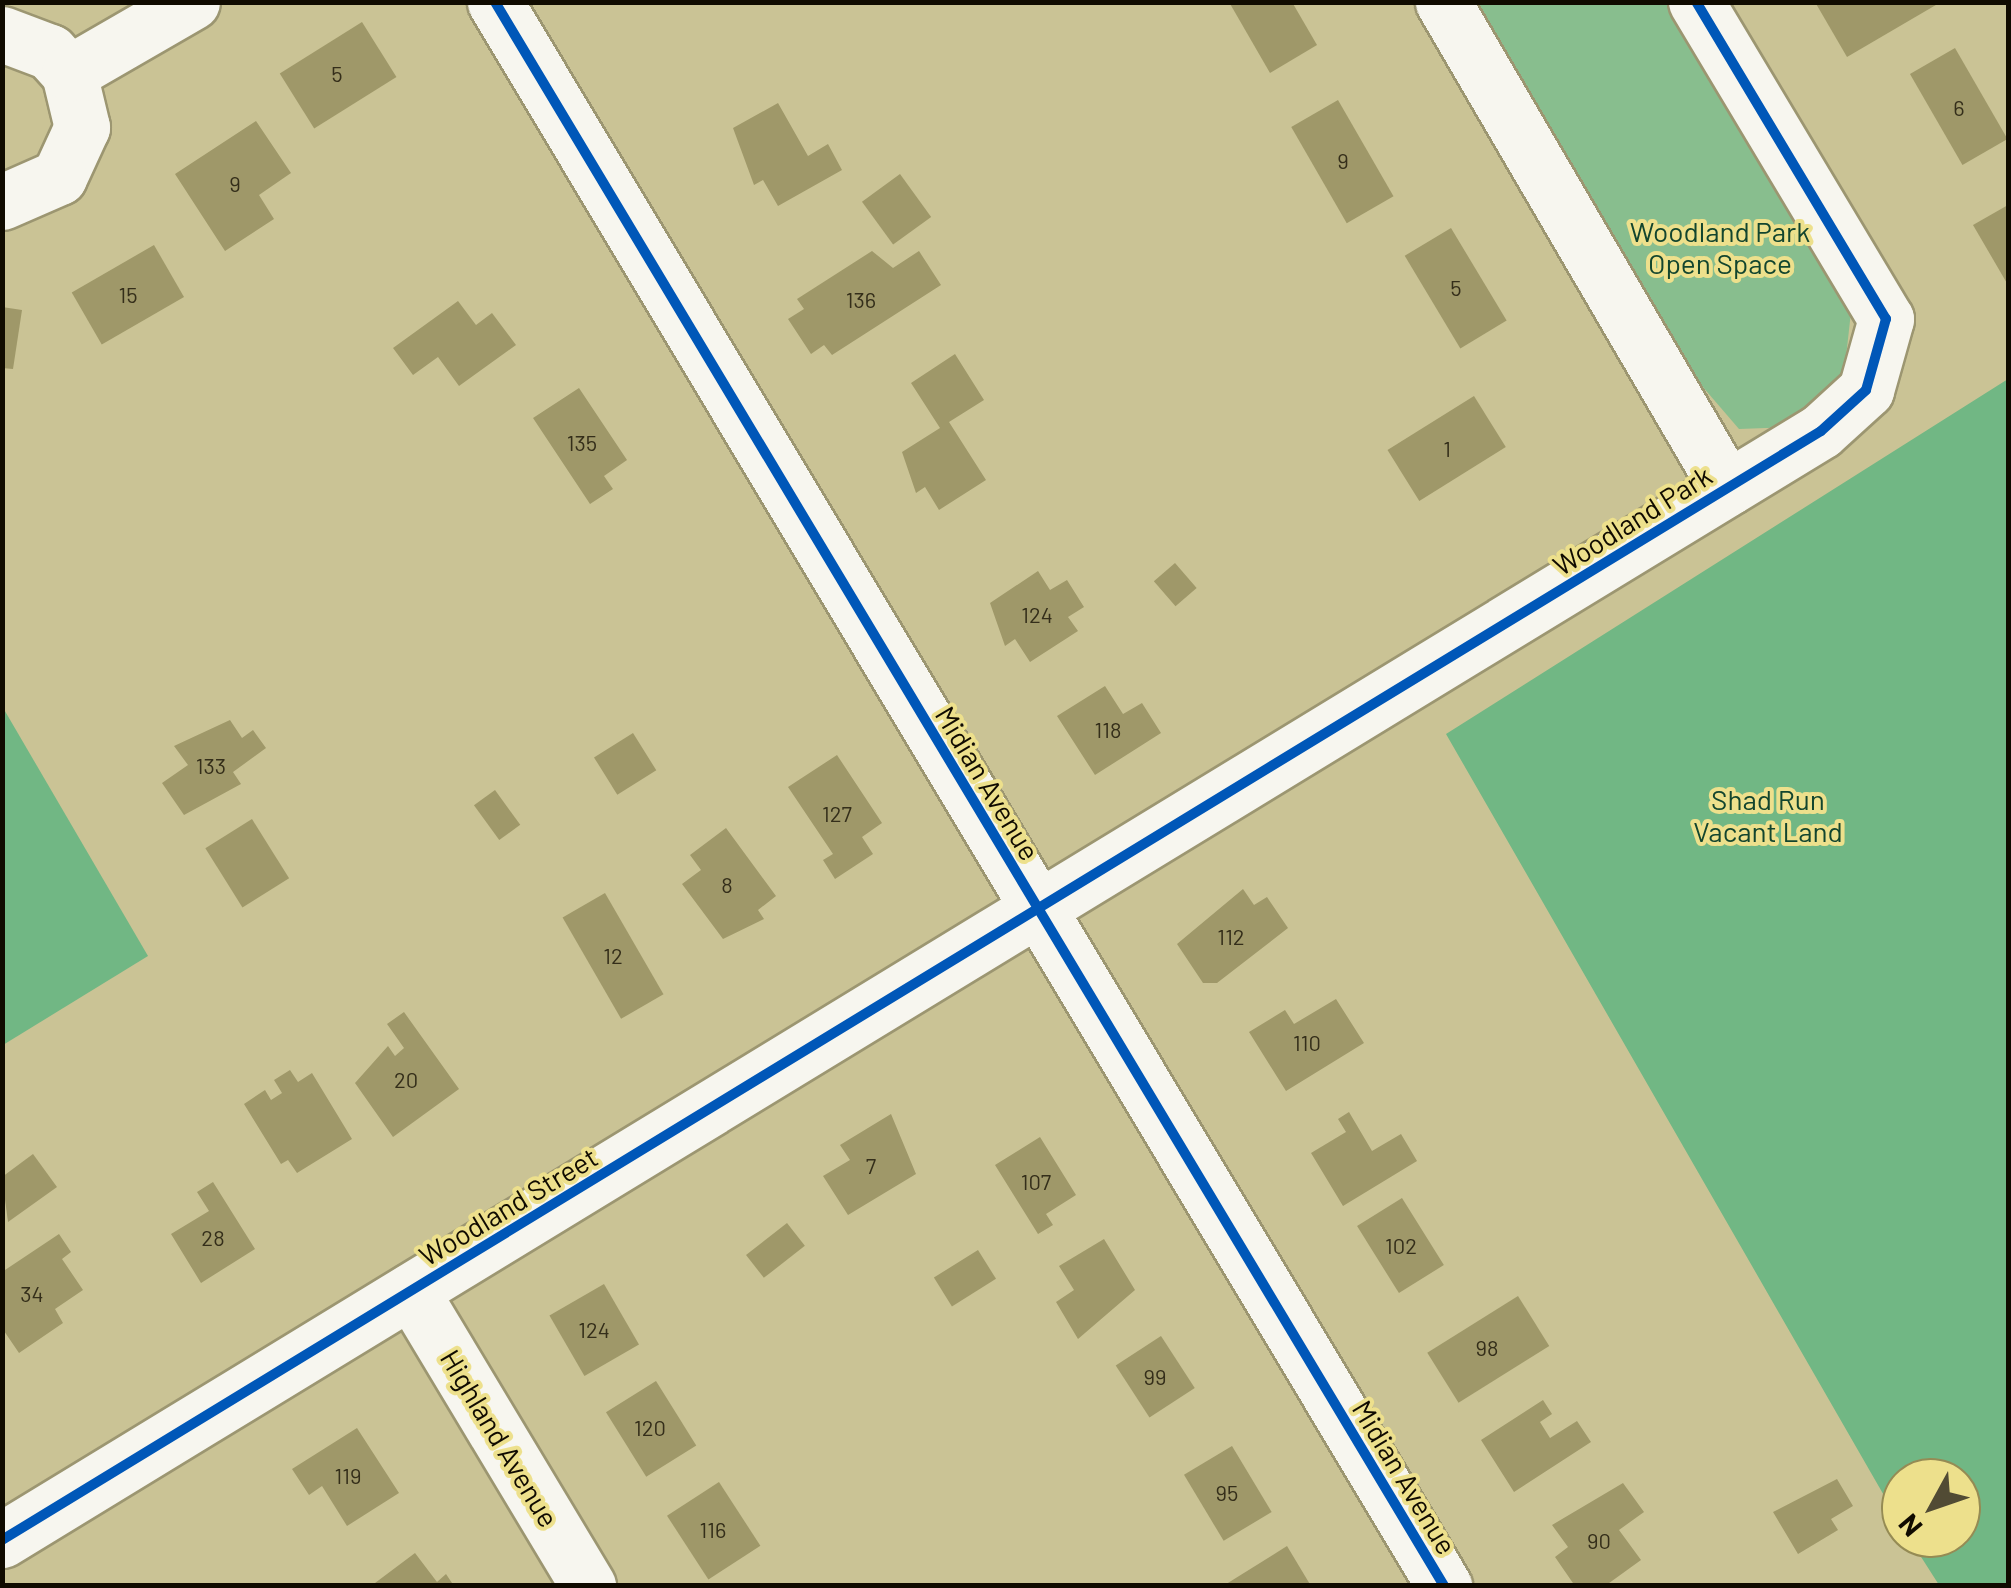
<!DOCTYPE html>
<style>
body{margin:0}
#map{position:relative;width:2011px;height:1588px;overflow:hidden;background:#cac395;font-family:Barlow,sans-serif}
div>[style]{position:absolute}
.green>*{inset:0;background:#88be8e}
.forest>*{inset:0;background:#71b784}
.building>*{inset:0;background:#9f9869;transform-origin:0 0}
.roads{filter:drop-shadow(2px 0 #9c9671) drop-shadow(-2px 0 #9c9671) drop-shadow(0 2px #9c9671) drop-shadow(0 -2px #9c9671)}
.street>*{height:55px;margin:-27.5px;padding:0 27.5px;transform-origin:27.5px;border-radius:27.5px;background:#f7f6ef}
.cycleway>*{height:10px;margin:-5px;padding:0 5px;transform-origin:5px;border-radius:5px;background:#0057b8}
span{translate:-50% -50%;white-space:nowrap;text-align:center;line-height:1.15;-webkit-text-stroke:8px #ede08c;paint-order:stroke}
.number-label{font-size:22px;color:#342e1a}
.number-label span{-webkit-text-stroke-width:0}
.park-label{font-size:28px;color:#12452e}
.street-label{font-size:28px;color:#100b00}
.frame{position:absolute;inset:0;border:5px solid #100b00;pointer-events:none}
.north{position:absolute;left:1881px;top:1458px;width:100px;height:100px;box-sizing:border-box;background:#ede08c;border:2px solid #958b54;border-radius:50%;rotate:230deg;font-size:28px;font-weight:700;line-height:40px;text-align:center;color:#100b00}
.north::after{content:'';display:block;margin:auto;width:35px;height:45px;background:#514b34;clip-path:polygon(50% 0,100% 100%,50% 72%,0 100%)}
</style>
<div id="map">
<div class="green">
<i style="clip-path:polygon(1475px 3px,1672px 3px,1851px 312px,1843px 384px,1791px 427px,1739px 429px,1702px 386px)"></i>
</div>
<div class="forest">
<i style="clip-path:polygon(2008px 379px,2008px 1585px,1939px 1585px,1909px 1538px,1961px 1538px,1961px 1478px,1901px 1478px,1901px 1525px,1446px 734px)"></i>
<i style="clip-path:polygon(2px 706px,148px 956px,3px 1045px,2px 1045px)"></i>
</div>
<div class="building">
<i style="clip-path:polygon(1229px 2px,1292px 2px,1317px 45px,1270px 73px)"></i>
<i style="clip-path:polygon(1815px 2px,1941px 2px,1847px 57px)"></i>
<i style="left:362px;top:22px;width:65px;height:97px;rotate:58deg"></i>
<i style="left:1955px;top:48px;width:105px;height:52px;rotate:60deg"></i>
<i style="left:1338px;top:100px;width:111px;height:54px;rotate:60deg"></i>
<i style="clip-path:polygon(778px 103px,808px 156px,828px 144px,842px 170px,778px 206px,763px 180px,754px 185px,733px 128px)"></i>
<i style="clip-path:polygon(256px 121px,291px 173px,259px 195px,274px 219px,225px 251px,175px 174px)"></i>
<i style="left:900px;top:174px;width:53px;height:47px;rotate:54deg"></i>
<i style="clip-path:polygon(2008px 205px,2008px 285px,1973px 225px)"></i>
<i style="left:1451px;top:228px;width:108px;height:54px;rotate:59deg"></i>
<i style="left:154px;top:245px;width:60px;height:95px;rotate:60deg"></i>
<i style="clip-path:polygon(872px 251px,893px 268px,919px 251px,941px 285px,832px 355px,824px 345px,811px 354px,788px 319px,804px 309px,797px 299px)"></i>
<i style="clip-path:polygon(458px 301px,476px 325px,492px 313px,516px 345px,459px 386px,438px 357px,413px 375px,393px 348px)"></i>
<i style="clip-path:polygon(2px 307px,22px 310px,13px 369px,2px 368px)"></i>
<i style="clip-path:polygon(955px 354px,984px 400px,949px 422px,986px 480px,939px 510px,925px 487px,916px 493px,902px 452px,940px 428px,911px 383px)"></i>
<i style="clip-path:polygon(579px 388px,627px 460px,604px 476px,613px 489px,590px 504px,533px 418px)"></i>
<i style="left:1474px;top:396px;width:60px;height:102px;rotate:58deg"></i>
<i style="left:1175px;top:563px;width:33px;height:28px;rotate:49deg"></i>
<i style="clip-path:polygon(1038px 571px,1050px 590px,1067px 580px,1084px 607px,1068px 617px,1078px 631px,1030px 662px,1015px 639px,1005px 646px,990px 603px)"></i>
<i style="clip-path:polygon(1105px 686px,1123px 714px,1142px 703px,1161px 733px,1095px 775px,1057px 716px)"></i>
<i style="clip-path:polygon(230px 720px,242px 738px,253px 730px,266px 748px,233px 772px,241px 784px,184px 815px,162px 783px,188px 765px,174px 746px)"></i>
<i style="left:633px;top:733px;width:44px;height:46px;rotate:58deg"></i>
<i style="clip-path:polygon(837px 755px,882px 823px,862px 837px,873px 854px,835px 879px,823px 860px,833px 854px,788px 787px)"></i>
<i style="left:495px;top:790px;width:43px;height:26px;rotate:54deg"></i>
<i style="left:252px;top:819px;width:70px;height:55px;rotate:58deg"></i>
<i style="clip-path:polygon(726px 828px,776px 896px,758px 910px,764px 919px,723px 939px,682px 884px,701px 870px,690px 855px)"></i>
<i style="clip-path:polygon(1243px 889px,1254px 905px,1267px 897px,1288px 928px,1217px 983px,1203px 983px,1177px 944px)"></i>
<i style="left:605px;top:893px;width:117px;height:49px;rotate:60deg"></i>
<i style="clip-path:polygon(1336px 999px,1364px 1043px,1286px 1091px,1249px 1032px,1285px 1010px,1294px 1024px)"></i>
<i style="clip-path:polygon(404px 1012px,459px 1089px,393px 1137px,355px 1083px,388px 1046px,395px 1056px,404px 1048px,387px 1024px)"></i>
<i style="clip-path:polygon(290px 1070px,298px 1082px,312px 1073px,352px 1139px,297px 1173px,288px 1160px,281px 1164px,244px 1104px,265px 1090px,271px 1100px,282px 1093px,274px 1080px)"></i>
<i style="clip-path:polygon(1349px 1112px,1372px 1151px,1401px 1134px,1417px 1161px,1343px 1206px,1311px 1153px,1346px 1132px,1338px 1119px)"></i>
<i style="clip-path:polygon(891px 1114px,916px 1174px,848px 1215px,823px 1176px,850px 1160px,840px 1145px)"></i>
<i style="clip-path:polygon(1040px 1137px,1076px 1195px,1046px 1214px,1053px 1225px,1038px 1234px,995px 1165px)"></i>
<i style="clip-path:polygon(33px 1154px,57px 1187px,8px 1222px,2px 1177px)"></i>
<i style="clip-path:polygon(213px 1182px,255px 1249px,201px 1283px,171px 1234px,209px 1211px,197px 1192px)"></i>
<i style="left:1402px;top:1198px;width:79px;height:53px;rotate:58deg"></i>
<i style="left:787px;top:1223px;width:29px;height:52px;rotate:52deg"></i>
<i style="clip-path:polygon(59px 1234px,71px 1252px,62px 1259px,83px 1290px,55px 1309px,63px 1323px,19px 1353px,2px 1328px,2px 1272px)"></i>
<i style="clip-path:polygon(1104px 1239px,1135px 1290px,1078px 1339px,1056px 1302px,1074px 1290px,1059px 1266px)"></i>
<i style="left:978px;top:1250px;width:34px;height:52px;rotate:58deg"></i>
<i style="left:604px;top:1284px;width:70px;height:63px;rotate:60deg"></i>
<i style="left:1518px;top:1296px;width:59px;height:107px;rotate:58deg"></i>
<i style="left:1161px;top:1336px;width:62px;height:54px;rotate:57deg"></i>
<i style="left:656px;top:1381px;width:76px;height:59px;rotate:58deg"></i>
<i style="clip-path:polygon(1543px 1400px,1552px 1414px,1540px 1422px,1550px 1438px,1577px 1421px,1591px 1442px,1514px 1492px,1481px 1440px)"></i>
<i style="clip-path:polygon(357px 1428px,399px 1493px,347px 1526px,322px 1486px,309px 1495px,292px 1469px)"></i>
<i style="left:1232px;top:1446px;width:77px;height:56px;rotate:59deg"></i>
<i style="clip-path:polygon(1837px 1479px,1853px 1506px,1831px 1519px,1838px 1530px,1798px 1554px,1773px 1512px)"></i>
<i style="left:719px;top:1482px;width:76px;height:62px;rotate:57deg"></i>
<i style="clip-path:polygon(1623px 1483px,1644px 1512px,1619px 1530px,1641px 1560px,1605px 1586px,1575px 1586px,1555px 1557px,1568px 1547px,1552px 1525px)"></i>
<i style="clip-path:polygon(1287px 1546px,1311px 1586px,1223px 1586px)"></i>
<i style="clip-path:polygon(415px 1553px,437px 1582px,446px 1574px,454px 1586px,371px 1586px)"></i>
</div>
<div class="roads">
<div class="street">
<i style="left:495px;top:2px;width:1847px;rotate:59.07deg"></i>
<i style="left:1443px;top:2px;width:563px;rotate:59.7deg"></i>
<i style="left:2px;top:34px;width:51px;rotate:20.6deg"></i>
<i style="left:50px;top:52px;width:28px;rotate:48deg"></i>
<i style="left:69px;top:73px;width:56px;rotate:76.5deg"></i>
<i style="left:82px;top:127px;width:55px;rotate:114.7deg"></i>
<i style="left:59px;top:177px;width:62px;rotate:156.3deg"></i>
<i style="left:69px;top:73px;width:142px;rotate:-30deg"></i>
<i style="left:411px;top:1291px;width:344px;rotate:59deg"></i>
<i style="left:2px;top:1540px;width:2130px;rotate:-31.37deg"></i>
<i style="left:1821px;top:431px;width:61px;rotate:-42.3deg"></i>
<i style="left:1866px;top:390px;width:74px;rotate:-74.3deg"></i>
<i style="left:1886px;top:319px;width:370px;rotate:-120.9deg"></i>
</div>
</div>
<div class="cycleway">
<i style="left:495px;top:2px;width:1847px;rotate:59.07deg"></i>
<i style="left:2px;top:1540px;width:2130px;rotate:-31.37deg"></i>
<i style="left:1821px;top:431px;width:61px;rotate:-42.3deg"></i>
<i style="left:1866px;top:390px;width:74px;rotate:-74.3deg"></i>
<i style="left:1886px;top:319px;width:370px;rotate:-120.9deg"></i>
</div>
<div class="number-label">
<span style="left:337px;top:74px">5</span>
<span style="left:1959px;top:108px">6</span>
<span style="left:1343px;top:161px">9</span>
<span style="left:235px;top:184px">9</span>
<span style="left:1456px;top:288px">5</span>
<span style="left:128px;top:295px">15</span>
<span style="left:861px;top:300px">136</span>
<span style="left:582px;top:443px">135</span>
<span style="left:1447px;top:449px">1</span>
<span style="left:1037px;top:615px">124</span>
<span style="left:1108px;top:730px">118</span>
<span style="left:211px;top:766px">133</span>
<span style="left:837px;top:814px">127</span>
<span style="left:727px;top:885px">8</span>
<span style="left:1231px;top:937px">112</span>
<span style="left:613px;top:956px">12</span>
<span style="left:1307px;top:1043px">110</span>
<span style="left:406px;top:1080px">20</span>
<span style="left:871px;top:1166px">7</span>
<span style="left:1036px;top:1182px">107</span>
<span style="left:213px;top:1238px">28</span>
<span style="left:1401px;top:1246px">102</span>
<span style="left:32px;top:1294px">34</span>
<span style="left:594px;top:1330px">124</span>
<span style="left:1487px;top:1348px">98</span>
<span style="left:1155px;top:1377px">99</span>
<span style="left:650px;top:1428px">120</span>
<span style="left:348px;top:1476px">119</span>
<span style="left:1227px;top:1493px">95</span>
<span style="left:713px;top:1530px">116</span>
<span style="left:1599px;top:1541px">90</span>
</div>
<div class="park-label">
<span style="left:1720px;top:247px">Woodland Park<br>Open Space</span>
<span style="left:1768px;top:815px">Shad Run<br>Vacant Land</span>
</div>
<div class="street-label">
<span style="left:1632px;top:520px;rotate:-32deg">Woodland Park</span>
<span style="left:988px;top:783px;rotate:59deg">Midian Avenue</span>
<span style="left:508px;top:1206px;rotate:-31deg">Woodland Street</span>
<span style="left:500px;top:1438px;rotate:59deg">Highland Avenue</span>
<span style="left:1405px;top:1477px;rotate:59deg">Midian Avenue</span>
</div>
<div class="frame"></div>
<div class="north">N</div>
</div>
